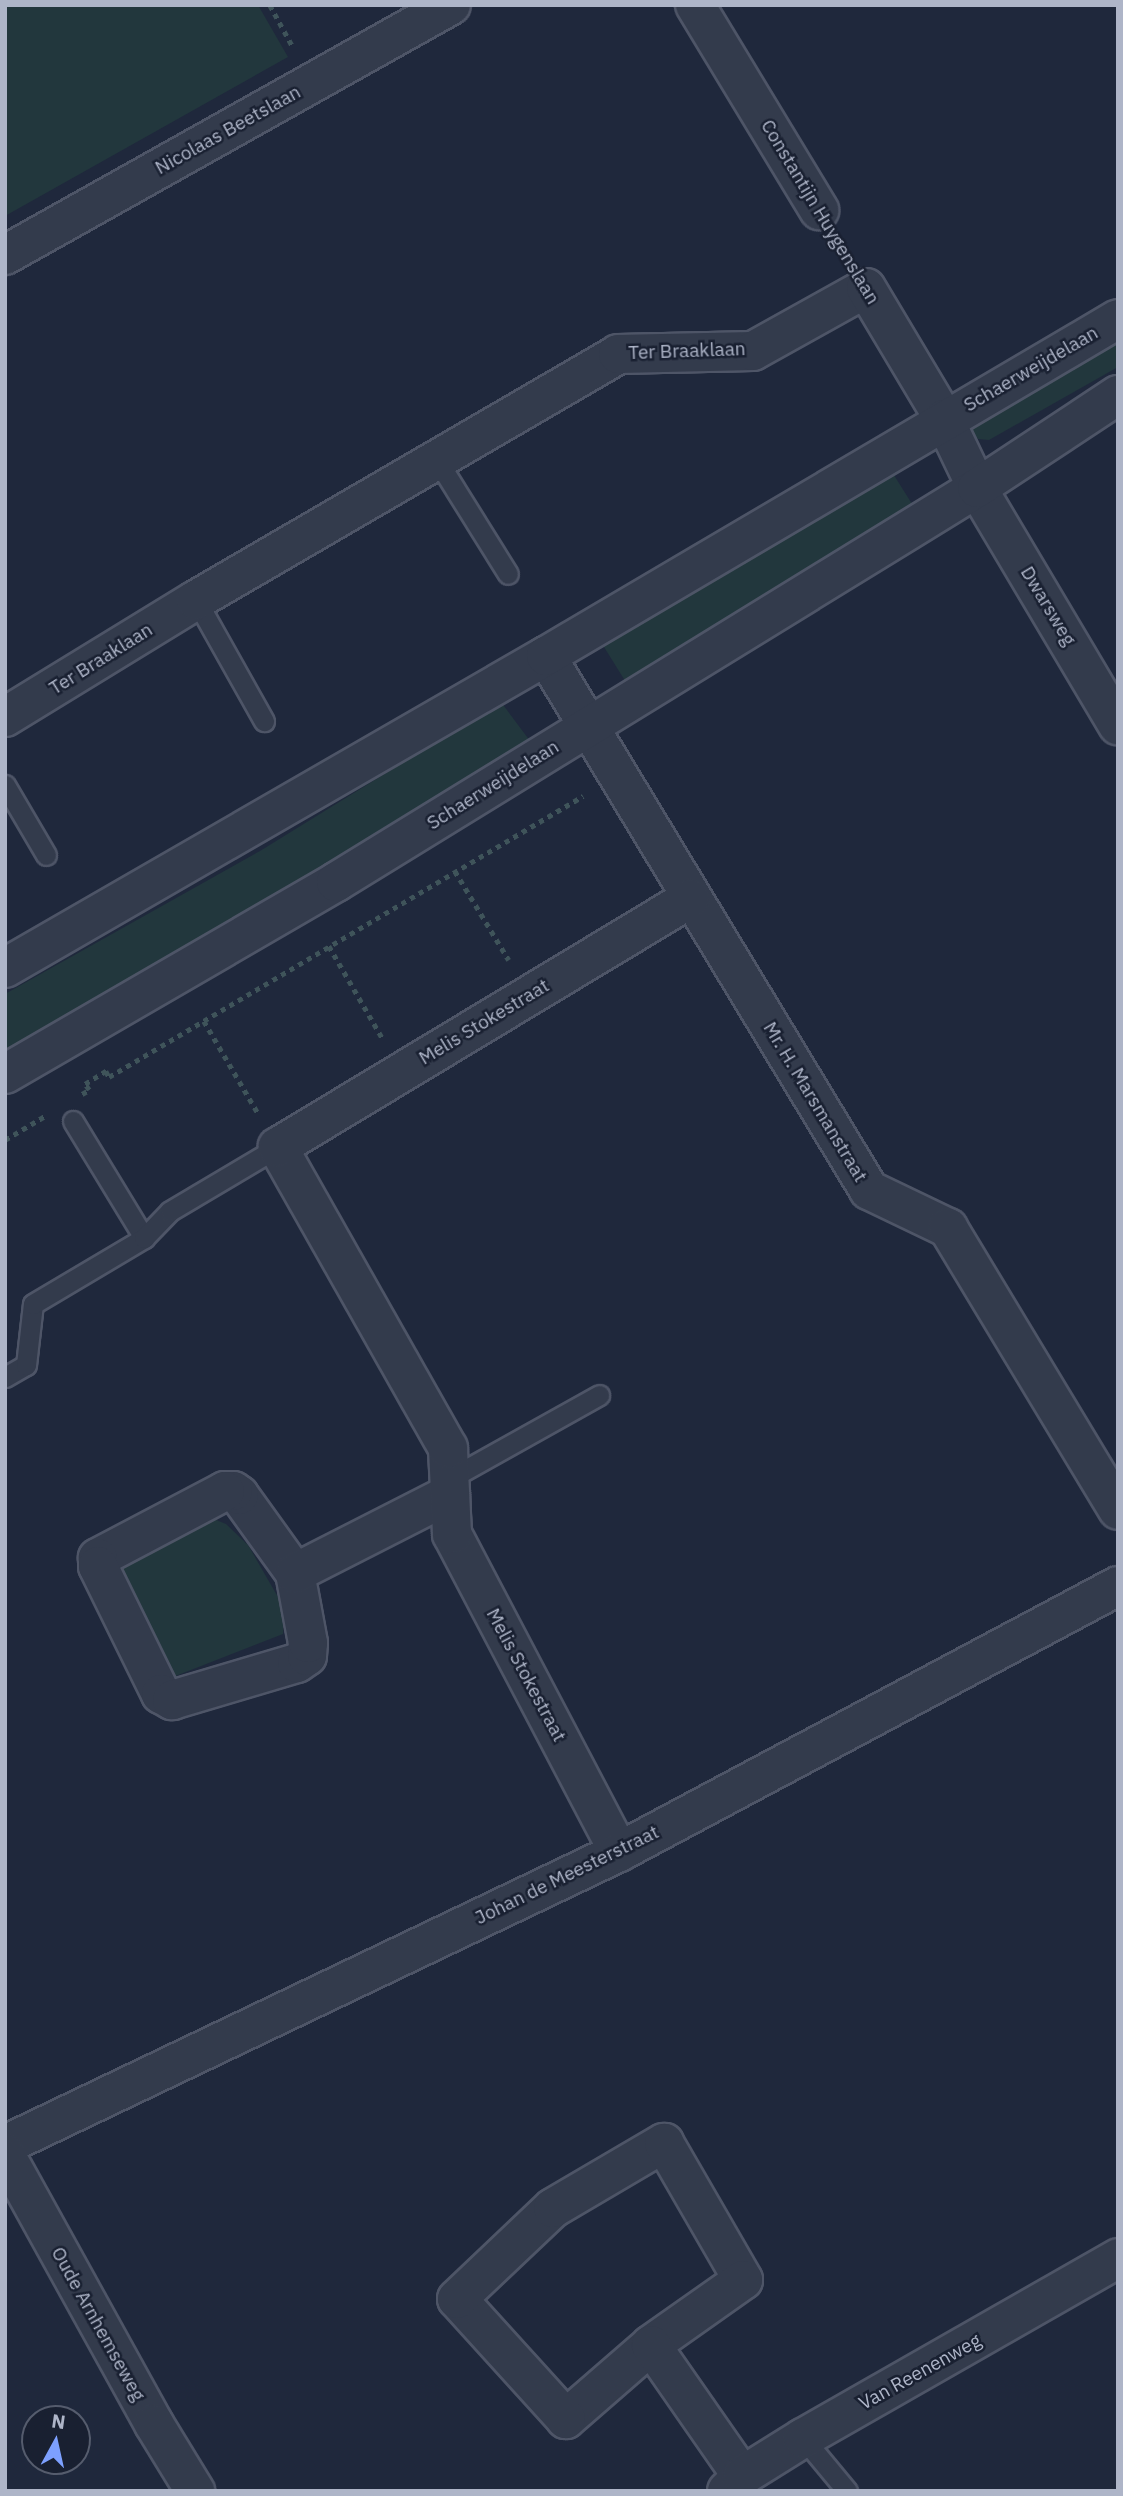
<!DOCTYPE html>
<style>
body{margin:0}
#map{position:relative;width:1123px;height:2496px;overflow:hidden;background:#1f283c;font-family:"IBM Plex Sans",sans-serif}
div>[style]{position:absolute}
.green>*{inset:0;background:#22373d;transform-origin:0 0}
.path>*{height:4.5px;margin-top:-2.25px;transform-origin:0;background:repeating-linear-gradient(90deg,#3f545a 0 5px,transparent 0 10px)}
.roads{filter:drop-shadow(2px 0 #4e5567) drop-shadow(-2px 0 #4e5567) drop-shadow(0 2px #4e5567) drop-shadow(0 -2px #4e5567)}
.service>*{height:19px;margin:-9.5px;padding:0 9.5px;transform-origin:9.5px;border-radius:9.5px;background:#333b4c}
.minor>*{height:38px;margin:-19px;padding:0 19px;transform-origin:19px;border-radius:19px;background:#333b4c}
.tertiary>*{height:38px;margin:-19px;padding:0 19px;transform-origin:19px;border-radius:19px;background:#333b4c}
span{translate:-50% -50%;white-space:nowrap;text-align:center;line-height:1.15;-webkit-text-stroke:5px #192031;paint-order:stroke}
.street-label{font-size:19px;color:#aeb5c8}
.frame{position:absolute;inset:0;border:7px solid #aeb5c8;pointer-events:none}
.north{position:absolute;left:21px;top:2405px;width:70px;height:70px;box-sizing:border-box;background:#192031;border:2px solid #555c6d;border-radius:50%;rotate:8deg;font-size:19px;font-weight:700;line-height:28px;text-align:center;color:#aeb5c8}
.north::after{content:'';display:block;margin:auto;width:24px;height:32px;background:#7da0ff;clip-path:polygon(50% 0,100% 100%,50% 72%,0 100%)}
</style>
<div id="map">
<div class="green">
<i style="clip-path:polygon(5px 5px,258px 5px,288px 57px,5px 216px)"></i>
<i style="clip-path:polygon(1118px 329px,1118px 367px,989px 440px,978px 439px,970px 429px,972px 414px)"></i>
<i style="left:887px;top:464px;width:47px;height:337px;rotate:58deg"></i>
<i style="clip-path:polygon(501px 702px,533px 745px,5px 1052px,5px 994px,260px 851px)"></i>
<i style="clip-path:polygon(209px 1517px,226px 1524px,248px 1545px,278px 1597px,284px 1616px,283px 1634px,173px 1677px,114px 1560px)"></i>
</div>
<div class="path">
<i style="left:270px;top:5px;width:48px;rotate:61.3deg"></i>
<i style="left:455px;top:871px;width:104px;rotate:58.8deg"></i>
<i style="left:329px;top:946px;width:108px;rotate:59.9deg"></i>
<i style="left:204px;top:1021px;width:107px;rotate:59.6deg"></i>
<i style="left:82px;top:1094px;width:8px;rotate:-30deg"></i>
<i style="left:89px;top:1090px;width:7px;rotate:-124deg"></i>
<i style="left:85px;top:1084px;width:25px;rotate:-32deg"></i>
<i style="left:106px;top:1071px;width:7px;rotate:63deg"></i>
<i style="left:109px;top:1077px;width:551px;rotate:-30.66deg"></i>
<i style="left:5px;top:1140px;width:47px;rotate:-31deg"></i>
</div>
<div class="roads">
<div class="service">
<i style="left:437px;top:460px;width:134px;rotate:58.1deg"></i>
<i style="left:196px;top:600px;width:139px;rotate:60.7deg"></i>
<i style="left:5px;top:785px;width:81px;rotate:59.6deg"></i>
<i style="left:73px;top:1121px;width:137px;rotate:58.7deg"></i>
<i style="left:5px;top:1377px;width:24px;rotate:-30deg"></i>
<i style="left:26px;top:1365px;width:61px;rotate:-83.5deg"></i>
<i style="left:33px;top:1304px;width:129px;rotate:-30.7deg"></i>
<i style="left:144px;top:1238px;width:37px;rotate:-46deg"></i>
<i style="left:170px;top:1211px;width:126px;rotate:-30.7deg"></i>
<i style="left:449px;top:1479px;width:172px;rotate:-29.2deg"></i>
<i style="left:803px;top:2438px;width:69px;rotate:50.3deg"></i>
</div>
<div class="minor">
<i style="left:695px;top:5px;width:240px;rotate:58.8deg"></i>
<i style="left:5px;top:255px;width:511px;rotate:-29.27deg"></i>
<i style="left:546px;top:656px;width:624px;rotate:58.83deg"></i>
<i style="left:869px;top:1190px;width:88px;rotate:25.7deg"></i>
<i style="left:948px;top:1228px;width:329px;rotate:58.9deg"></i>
<i style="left:5px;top:717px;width:224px;rotate:-31.5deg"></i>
<i style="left:196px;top:600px;width:488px;rotate:-30.2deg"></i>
<i style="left:618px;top:354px;width:135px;rotate:-1.3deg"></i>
<i style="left:753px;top:351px;width:129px;rotate:-29.1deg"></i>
<i style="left:866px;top:288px;width:152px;rotate:59.2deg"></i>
<i style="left:944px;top:419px;width:76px;rotate:64.4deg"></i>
<i style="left:977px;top:488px;width:276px;rotate:59.3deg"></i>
<i style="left:295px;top:1573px;width:96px;rotate:-125.7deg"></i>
<i style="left:239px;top:1495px;width:7px;rotate:-146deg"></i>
<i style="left:233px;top:1491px;width:8px;rotate:180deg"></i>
<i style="left:225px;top:1491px;width:144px;rotate:152.2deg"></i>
<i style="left:98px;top:1558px;width:8px;rotate:90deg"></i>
<i style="left:98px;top:1566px;width:143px;rotate:63.8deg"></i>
<i style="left:161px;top:1694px;width:13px;rotate:29deg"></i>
<i style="left:172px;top:1700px;width:130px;rotate:-16.5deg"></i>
<i style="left:297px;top:1663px;width:12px;rotate:-35deg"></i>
<i style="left:307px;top:1656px;width:13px;rotate:-86deg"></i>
<i style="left:308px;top:1643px;width:71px;rotate:-100.5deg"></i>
<i style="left:295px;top:1573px;width:174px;rotate:-27deg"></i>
<i style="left:619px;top:1852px;width:359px;rotate:-117.7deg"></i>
<i style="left:452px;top:1534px;width:86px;rotate:-92.7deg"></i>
<i style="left:448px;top:1448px;width:346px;rotate:-119.5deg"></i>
<i style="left:278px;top:1147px;width:481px;rotate:-31.1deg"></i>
<i style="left:5px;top:2145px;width:680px;rotate:-25.51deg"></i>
<i style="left:619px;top:1852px;width:565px;rotate:-28.06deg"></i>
<i style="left:5px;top:2154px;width:308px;rotate:61.1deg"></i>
<i style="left:154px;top:2424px;width:79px;rotate:58.5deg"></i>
<i style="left:651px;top:2345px;width:113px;rotate:139deg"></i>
<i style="left:566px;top:2419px;width:162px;rotate:-132.2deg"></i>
<i style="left:457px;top:2299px;width:132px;rotate:-43.5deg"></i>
<i style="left:553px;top:2208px;width:129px;rotate:-30.4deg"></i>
<i style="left:664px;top:2143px;width:158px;rotate:60deg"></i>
<i style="left:743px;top:2280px;width:113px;rotate:144.8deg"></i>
<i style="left:651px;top:2345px;width:160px;rotate:55.2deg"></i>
<i style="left:727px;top:2491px;width:21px;rotate:-45deg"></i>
<i style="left:742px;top:2476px;width:72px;rotate:-31.9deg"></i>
<i style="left:803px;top:2438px;width:363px;rotate:-29.7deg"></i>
</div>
<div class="tertiary">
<i style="left:5px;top:968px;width:625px;rotate:-29.97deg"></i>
<i style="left:546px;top:656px;width:664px;rotate:-30.5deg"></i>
<i style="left:5px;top:1074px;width:383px;rotate:-30.1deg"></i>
<i style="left:336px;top:882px;width:752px;rotate:-31.58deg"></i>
<i style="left:977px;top:488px;width:169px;rotate:-33.4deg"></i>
</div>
</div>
<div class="street-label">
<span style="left:228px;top:130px;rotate:-29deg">Nicolaas Beetslaan</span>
<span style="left:820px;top:212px;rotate:59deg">Constantijn Huygenslaan</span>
<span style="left:687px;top:351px;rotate:-2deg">Ter Braaklaan</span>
<span style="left:1031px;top:369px;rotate:-30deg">Schaerweijdelaan</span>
<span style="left:1048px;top:606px;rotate:59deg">Dwarsweg</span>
<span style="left:101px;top:659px;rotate:-32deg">Ter Braaklaan</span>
<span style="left:493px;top:785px;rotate:-32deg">Schaerweijdelaan</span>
<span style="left:484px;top:1022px;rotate:-31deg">Melis Stokestraat</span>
<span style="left:815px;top:1102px;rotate:59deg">Mr. H. Marsmanstraat</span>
<span style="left:526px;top:1675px;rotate:62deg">Melis Stokestraat</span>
<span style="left:567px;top:1875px;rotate:-26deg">Johan de Meesterstraat</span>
<span style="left:98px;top:2324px;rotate:61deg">Oude Arnhemseweg</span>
<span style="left:920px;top:2372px;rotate:-29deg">Van Reenenweg</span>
</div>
<div class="frame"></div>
<div class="north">N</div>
</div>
